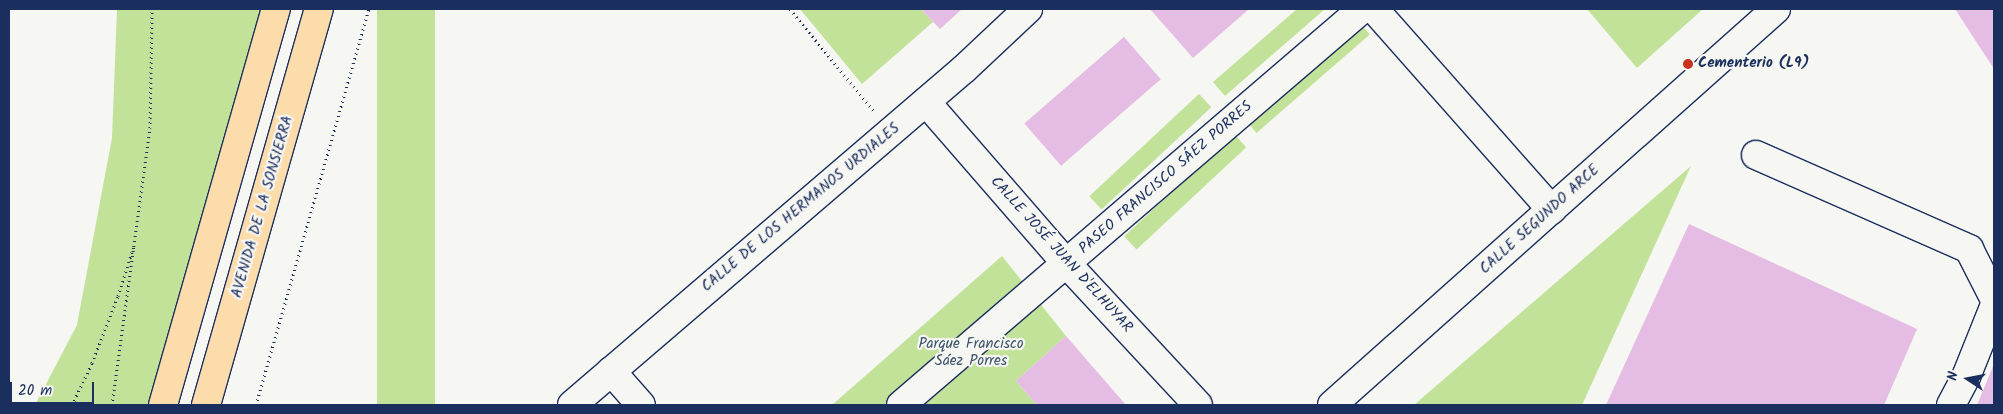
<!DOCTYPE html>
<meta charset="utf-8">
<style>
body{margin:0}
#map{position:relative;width:2003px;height:414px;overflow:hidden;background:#f6f6f2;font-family:Kalam,sans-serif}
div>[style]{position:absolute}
.green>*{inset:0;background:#c2e29a;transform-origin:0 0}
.building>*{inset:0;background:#e5bce4;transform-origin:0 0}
.path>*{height:3px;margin-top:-1.5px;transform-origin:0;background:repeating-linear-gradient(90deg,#1b2f5e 0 1px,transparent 0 5px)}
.roads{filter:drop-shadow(1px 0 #1b2f5e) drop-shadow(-1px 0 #1b2f5e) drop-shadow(0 1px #1b2f5e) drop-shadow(0 -1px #1b2f5e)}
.minor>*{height:28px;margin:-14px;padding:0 14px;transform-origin:14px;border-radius:14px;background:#f6f6f2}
.major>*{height:28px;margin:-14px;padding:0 14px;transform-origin:14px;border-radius:14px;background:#fddcac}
.dots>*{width:14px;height:14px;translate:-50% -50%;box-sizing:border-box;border:2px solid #f6f6f2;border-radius:50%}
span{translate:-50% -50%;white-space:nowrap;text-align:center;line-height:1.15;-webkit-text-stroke:4.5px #f6f6f2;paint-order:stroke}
.poi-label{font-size:15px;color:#1b2f5e;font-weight:700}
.left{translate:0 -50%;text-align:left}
.street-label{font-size:15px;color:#1b2f5e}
.park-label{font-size:15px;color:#3c536a}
.frame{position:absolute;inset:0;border:10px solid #1b2f5e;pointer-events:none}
.north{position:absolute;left:1943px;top:354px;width:50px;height:50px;-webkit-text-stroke:4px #f6f6f2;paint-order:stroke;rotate:281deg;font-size:14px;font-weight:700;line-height:20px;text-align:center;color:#1b2f5e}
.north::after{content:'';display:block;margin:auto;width:18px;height:22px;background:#1b2f5e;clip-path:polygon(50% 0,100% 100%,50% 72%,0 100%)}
.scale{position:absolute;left:10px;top:382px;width:84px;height:22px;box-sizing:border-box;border:2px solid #1b2f5e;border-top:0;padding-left:6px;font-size:15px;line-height:18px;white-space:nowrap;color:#1b2f5e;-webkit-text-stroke:4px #f6f6f2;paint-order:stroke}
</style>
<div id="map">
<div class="green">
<i style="clip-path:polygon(117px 9px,276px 9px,163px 405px,35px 405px,77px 325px,112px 138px)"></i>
<i style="left:377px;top:9px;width:58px;height:412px"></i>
<i style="clip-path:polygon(800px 9px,921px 9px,933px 22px,862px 84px)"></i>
<i style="clip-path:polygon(1297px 9px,1325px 9px,1225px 96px,1213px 82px)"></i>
<i style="clip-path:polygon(1587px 9px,1703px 9px,1637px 68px)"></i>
<i style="left:1358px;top:21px;width:18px;height:150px;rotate:49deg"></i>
<i style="left:1199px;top:94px;width:18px;height:150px;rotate:47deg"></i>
<i style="left:1234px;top:134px;width:18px;height:150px;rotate:47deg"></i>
<i style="clip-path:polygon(1691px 166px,1582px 405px,1414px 405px)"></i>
<i style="clip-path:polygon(1002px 256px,1066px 336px,1016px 381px,1037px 405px,832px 405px)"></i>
</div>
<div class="building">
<i style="clip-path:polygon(921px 9px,962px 9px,940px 29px)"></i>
<i style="clip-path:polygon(1150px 9px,1249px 9px,1193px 58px)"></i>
<i style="clip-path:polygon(1955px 9px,1994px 9px,1994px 69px)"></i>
<i style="left:1124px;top:37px;width:56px;height:132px;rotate:49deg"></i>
<i style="clip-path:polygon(1689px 224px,1917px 329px,1884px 405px,1606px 405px)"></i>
<i style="clip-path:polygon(1066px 336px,1126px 405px,1037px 405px,1016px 381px)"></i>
<i style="clip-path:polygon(1994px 364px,1994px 405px,1977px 405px)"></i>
</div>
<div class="path">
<i style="left:790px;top:9px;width:131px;rotate:50.6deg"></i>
<i style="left:72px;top:405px;width:47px;rotate:-64.5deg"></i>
<i style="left:92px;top:363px;width:72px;rotate:-68.8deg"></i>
<i style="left:118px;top:296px;width:52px;rotate:-72.3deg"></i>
<i style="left:112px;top:405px;width:280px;rotate:-82.2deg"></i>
<i style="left:150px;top:128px;width:119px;rotate:-89deg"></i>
<i style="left:256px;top:405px;width:412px;rotate:-74.1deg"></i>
</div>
<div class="roads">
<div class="minor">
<i style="left:1374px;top:9px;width:268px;rotate:48.5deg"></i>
<i style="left:926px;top:102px;width:215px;rotate:49deg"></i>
<i style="left:1067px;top:264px;width:192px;rotate:47.1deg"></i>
<i style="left:1756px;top:155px;width:233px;rotate:23.8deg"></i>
<i style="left:1969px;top:249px;width:55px;rotate:63deg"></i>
<i style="left:611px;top:371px;width:45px;rotate:48.6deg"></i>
<i style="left:572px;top:405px;width:516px;rotate:-40.6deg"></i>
<i style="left:964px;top:69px;width:88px;rotate:-43.2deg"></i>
<i style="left:901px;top:405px;width:608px;rotate:-40.66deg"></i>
<i style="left:1332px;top:405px;width:595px;rotate:-41.73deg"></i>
<i style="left:1951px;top:405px;width:32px;rotate:-62deg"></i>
<i style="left:1966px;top:377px;width:75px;rotate:-68.2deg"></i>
</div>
<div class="major">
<i style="left:163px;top:405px;width:412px;rotate:-74.1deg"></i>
<i style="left:206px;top:405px;width:412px;rotate:-74.1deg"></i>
</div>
</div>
<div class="dots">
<i style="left:1688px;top:64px;background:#c8321e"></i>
</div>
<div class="poi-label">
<span class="left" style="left:1698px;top:64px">Cementerio (L9)</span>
</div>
<div class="street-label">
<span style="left:1166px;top:178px;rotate:-41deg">PASEO FRANCISCO SÁEZ PORRES</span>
<span style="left:263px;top:207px;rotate:-74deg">AVENIDA DE LA SONSIERRA</span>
<span style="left:801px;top:208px;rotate:-40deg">CALLE DE LOS HERMANOS URDIALES</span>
<span style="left:1540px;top:220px;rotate:-42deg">CALLE SEGUNDO ARCE</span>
<span style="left:1061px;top:255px;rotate:48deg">CALLE JOSÉ JUAN D'ELHUYAR</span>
</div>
<div class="park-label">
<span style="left:971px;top:353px">Parque Francisco<br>Sáez Porres</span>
</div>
<div class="frame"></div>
<div class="north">N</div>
<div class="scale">20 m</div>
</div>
